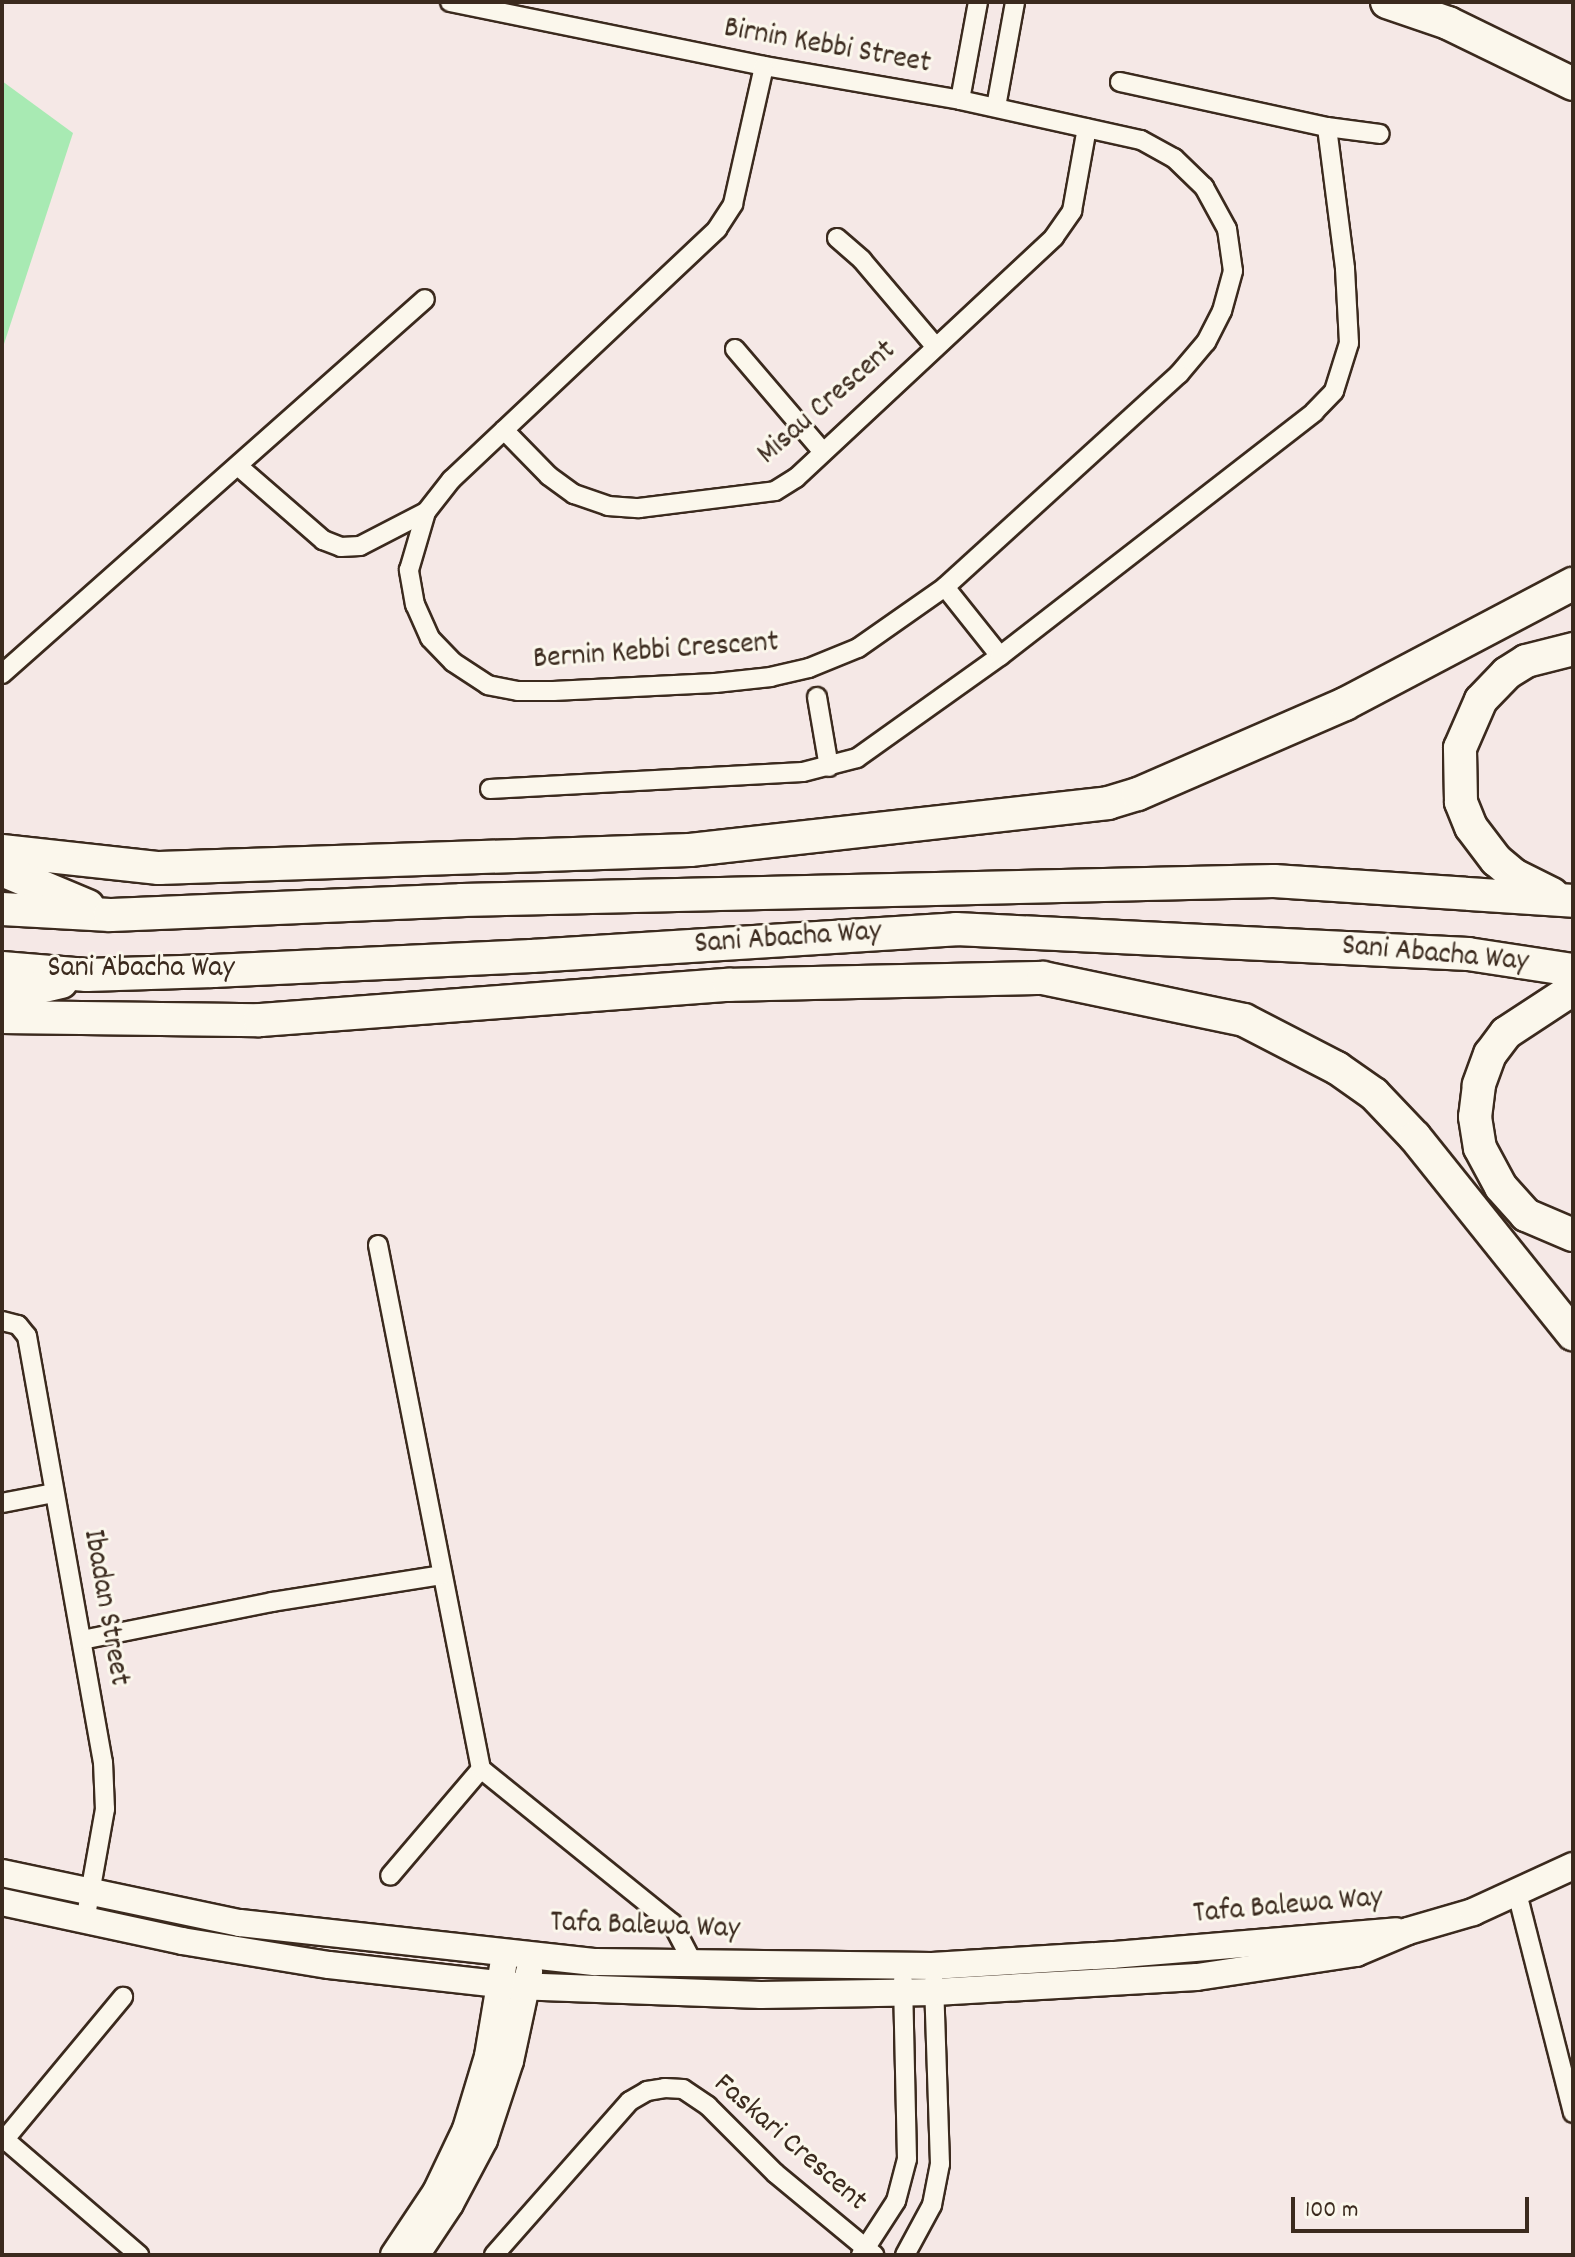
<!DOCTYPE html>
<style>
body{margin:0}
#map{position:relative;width:1575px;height:2257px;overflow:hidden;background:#f5e8e6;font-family:Dekko,sans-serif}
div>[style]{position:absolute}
.green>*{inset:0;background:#a8eab3}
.roads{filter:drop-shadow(2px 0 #3b2a1e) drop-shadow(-2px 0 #3b2a1e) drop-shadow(0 2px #3b2a1e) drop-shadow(0 -2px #3b2a1e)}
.street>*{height:18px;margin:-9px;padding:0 9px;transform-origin:9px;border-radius:9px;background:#fbf7ec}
.secondary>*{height:26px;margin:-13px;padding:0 13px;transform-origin:13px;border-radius:13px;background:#fbf7ec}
.highway>*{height:32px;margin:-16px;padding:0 16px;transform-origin:16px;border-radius:16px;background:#fbf7ec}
span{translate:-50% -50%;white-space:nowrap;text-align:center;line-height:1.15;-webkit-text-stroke:6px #fbf7ec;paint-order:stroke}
.street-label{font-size:30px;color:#3b2a1e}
.frame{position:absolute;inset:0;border:4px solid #3b2a1e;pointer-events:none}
.scale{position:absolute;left:1291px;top:2197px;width:238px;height:36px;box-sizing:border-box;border:4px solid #3b2a1e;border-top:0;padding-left:10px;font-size:24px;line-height:28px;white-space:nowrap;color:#3b2a1e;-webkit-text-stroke:6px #fbf7ec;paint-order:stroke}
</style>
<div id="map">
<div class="green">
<i style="clip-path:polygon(2px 81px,73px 133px,2px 350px)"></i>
</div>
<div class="roads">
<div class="street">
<i style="left:450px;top:2px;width:320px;rotate:11.5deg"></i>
<i style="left:764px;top:66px;width:199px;rotate:9.8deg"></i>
<i style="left:960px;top:100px;width:185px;rotate:12.5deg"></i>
<i style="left:1141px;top:140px;width:38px;rotate:29deg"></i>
<i style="left:1174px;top:158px;width:42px;rotate:44deg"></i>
<i style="left:1204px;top:187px;width:48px;rotate:61.3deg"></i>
<i style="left:1227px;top:229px;width:42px;rotate:81.9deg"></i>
<i style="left:1233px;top:271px;width:41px;rotate:105.4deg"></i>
<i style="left:1222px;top:311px;width:35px;rotate:117deg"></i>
<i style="left:1206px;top:342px;width:42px;rotate:130.2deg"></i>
<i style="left:1179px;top:374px;width:316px;rotate:137.7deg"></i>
<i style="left:945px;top:587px;width:106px;rotate:145deg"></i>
<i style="left:858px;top:648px;width:53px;rotate:157.8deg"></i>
<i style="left:809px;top:668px;width:39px;rotate:167deg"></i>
<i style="left:771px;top:677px;width:56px;rotate:173.9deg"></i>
<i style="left:715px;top:683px;width:162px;rotate:177.2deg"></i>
<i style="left:553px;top:691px;width:35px;rotate:180deg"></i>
<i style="left:518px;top:691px;width:31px;rotate:-169deg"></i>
<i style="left:488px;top:685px;width:42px;rotate:-146.7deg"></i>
<i style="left:453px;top:662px;width:33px;rotate:-134deg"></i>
<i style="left:430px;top:638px;width:36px;rotate:-114deg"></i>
<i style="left:415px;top:605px;width:36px;rotate:-100deg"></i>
<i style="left:409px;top:570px;width:60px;rotate:-73.7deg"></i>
<i style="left:426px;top:512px;width:41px;rotate:-52deg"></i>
<i style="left:451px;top:480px;width:366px;rotate:-43.3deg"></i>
<i style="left:717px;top:229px;width:30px;rotate:-57deg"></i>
<i style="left:733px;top:204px;width:141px;rotate:-77.3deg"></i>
<i style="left:1120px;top:82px;width:212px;rotate:12.3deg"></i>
<i style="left:1327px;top:127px;width:53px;rotate:7.5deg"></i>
<i style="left:960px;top:100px;width:100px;rotate:-79.6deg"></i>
<i style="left:996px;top:107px;width:107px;rotate:-79.7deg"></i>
<i style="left:837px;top:238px;width:33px;rotate:41deg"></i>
<i style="left:862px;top:260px;width:113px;rotate:49.7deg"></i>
<i style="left:735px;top:349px;width:135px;rotate:49.5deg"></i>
<i style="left:504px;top:430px;width:64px;rotate:45.6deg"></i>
<i style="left:549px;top:476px;width:31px;rotate:36deg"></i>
<i style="left:574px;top:494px;width:36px;rotate:19deg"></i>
<i style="left:608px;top:506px;width:31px;rotate:4deg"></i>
<i style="left:639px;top:508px;width:137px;rotate:-7.1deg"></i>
<i style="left:775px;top:491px;width:25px;rotate:-32deg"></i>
<i style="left:796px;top:478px;width:353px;rotate:-43deg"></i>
<i style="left:1054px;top:237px;width:32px;rotate:-55deg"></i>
<i style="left:1072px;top:211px;width:84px;rotate:-79.8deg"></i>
<i style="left:238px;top:466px;width:113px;rotate:41deg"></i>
<i style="left:323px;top:540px;width:19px;rotate:21deg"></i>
<i style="left:341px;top:547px;width:19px;rotate:-3deg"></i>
<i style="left:360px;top:546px;width:74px;rotate:-27.3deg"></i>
<i style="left:945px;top:587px;width:88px;rotate:51.4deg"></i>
<i style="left:2px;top:674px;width:565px;rotate:-41.56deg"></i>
<i style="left:817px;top:697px;width:71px;rotate:80.3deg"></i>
<i style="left:490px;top:789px;width:313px;rotate:-3.1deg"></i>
<i style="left:803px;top:772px;width:56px;rotate:-14.5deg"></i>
<i style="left:857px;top:758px;width:176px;rotate:-35.5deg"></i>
<i style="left:1000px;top:656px;width:398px;rotate:-37.8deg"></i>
<i style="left:1314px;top:412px;width:29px;rotate:-46deg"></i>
<i style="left:1334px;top:391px;width:50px;rotate:-72.6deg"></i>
<i style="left:1349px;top:343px;width:75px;rotate:-93.1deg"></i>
<i style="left:1345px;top:268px;width:142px;rotate:-97.3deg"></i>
<i style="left:378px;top:1245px;width:534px;rotate:78.88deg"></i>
<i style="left:481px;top:1769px;width:140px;rotate:130.4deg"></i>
<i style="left:2px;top:1321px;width:16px;rotate:14deg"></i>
<i style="left:18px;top:1325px;width:14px;rotate:51deg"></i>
<i style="left:27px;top:1336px;width:433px;rotate:79.9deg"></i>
<i style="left:103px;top:1762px;width:47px;rotate:87.6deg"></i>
<i style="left:105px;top:1809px;width:114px;rotate:100.1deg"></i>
<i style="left:2px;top:1503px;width:53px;rotate:-10.9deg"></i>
<i style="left:82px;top:1640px;width:194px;rotate:-11.3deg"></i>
<i style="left:272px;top:1602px;width:172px;rotate:-9deg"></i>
<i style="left:481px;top:1769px;width:245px;rotate:38.9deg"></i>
<i style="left:672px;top:1923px;width:45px;rotate:62.3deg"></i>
<i style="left:1517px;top:1893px;width:227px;rotate:75.7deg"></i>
<i style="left:2px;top:2137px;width:181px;rotate:40.7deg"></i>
<i style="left:5px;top:2139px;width:185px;rotate:-50.3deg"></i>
<i style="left:494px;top:2255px;width:205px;rotate:-48.6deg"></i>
<i style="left:630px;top:2101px;width:20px;rotate:-30deg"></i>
<i style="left:647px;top:2091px;width:18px;rotate:-9deg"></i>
<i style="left:665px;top:2088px;width:18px;rotate:3deg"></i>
<i style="left:683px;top:2089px;width:30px;rotate:34deg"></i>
<i style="left:708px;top:2106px;width:95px;rotate:45deg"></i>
<i style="left:775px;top:2173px;width:129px;rotate:39.6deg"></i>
<i style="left:861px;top:2255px;width:64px;rotate:-57.1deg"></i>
<i style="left:896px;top:2201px;width:43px;rotate:-75.3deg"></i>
<i style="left:907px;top:2159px;width:178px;rotate:-91.3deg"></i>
<i style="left:905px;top:2255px;width:57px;rotate:-61.6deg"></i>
<i style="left:932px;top:2205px;width:42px;rotate:-79deg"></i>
<i style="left:940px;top:2164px;width:182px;rotate:-91.9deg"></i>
</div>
<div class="secondary">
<i style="left:2px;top:1873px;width:243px;rotate:11.9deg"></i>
<i style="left:240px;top:1923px;width:358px;rotate:6.3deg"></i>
<i style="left:596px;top:1962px;width:336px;rotate:0.7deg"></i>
<i style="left:932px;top:1966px;width:181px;rotate:-3.5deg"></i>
<i style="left:1113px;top:1955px;width:284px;rotate:-4.8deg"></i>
<i style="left:2px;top:1902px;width:184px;rotate:12.2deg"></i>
<i style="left:182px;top:1941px;width:149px;rotate:9.3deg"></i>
<i style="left:329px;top:1965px;width:187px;rotate:6.4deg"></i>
<i style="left:515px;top:1986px;width:246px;rotate:2.1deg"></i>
<i style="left:761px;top:1995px;width:174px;rotate:-1deg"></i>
<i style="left:935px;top:1992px;width:262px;rotate:-3.3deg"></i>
<i style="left:1197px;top:1977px;width:161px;rotate:-8.6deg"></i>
<i style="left:1356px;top:1953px;width:56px;rotate:-22.9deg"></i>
<i style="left:1408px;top:1931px;width:68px;rotate:-16.3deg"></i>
<i style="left:1473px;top:1912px;width:110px;rotate:-24.7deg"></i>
<i style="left:394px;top:2255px;width:76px;rotate:-56.3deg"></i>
<i style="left:436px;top:2192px;width:70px;rotate:-64.5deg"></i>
<i style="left:466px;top:2129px;width:76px;rotate:-73.2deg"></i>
<i style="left:488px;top:2056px;width:91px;rotate:-80.5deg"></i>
<i style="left:416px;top:2255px;width:61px;rotate:-56.3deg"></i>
<i style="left:450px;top:2204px;width:72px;rotate:-62deg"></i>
<i style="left:484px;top:2140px;width:83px;rotate:-71.8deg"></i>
<i style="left:510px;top:2061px;width:91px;rotate:-77.9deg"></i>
</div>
<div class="highway">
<i style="left:1387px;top:2px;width:65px;rotate:19deg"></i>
<i style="left:1448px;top:23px;width:139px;rotate:26deg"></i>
<i style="left:2px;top:851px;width:158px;rotate:6.2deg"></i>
<i style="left:159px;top:868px;width:531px;rotate:-1.94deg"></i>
<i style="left:690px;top:850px;width:421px;rotate:-6.4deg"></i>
<i style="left:1108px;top:803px;width:31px;rotate:-17deg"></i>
<i style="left:1138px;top:794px;width:226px;rotate:-23.5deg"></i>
<i style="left:1345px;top:704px;width:258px;rotate:-27.8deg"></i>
<i style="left:2px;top:870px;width:93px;rotate:22.7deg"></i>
<i style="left:1552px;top:894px;width:42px;rotate:-153.4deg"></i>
<i style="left:1514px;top:875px;width:23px;rotate:-140deg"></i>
<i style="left:1496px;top:860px;width:41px;rotate:-127.1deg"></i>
<i style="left:1471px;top:827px;width:27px;rotate:-112deg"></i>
<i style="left:1461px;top:802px;width:54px;rotate:-91.1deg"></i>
<i style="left:1460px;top:748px;width:52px;rotate:-66.4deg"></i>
<i style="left:1481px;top:700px;width:37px;rotate:-46deg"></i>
<i style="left:1507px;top:673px;width:22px;rotate:-32deg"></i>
<i style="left:1526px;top:661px;width:49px;rotate:-14.3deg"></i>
<i style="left:2px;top:909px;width:108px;rotate:3.2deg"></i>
<i style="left:110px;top:915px;width:352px;rotate:-2.4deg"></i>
<i style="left:462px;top:900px;width:812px;rotate:-1.34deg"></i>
<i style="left:1274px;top:881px;width:300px;rotate:3.8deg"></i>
<i style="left:2px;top:968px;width:85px;rotate:4.7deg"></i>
<i style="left:87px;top:975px;width:126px;rotate:-1.8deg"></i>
<i style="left:213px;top:971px;width:319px;rotate:-2.7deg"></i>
<i style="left:532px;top:956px;width:425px;rotate:-3.6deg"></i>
<i style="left:956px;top:929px;width:513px;rotate:2.8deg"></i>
<i style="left:1468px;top:954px;width:106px;rotate:8.7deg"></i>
<i style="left:1573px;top:989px;width:80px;rotate:146.7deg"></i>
<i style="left:1506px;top:1033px;width:26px;rotate:127deg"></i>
<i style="left:1490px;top:1054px;width:33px;rotate:110deg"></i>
<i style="left:1479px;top:1085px;width:32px;rotate:97deg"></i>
<i style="left:1475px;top:1117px;width:31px;rotate:81deg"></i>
<i style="left:1480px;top:1148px;width:44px;rotate:61.7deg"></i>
<i style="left:1501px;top:1187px;width:38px;rotate:48deg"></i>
<i style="left:1526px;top:1215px;width:51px;rotate:23.1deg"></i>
<i style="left:2px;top:996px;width:61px;rotate:-13.3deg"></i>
<i style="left:2px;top:1017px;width:258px;rotate:0.7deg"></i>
<i style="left:260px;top:1020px;width:470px;rotate:-4.3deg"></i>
<i style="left:729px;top:985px;width:314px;rotate:-1.3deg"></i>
<i style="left:1043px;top:978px;width:205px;rotate:11.8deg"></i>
<i style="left:1244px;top:1020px;width:105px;rotate:27.3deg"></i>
<i style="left:1337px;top:1068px;width:45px;rotate:35.1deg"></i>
<i style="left:1374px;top:1094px;width:59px;rotate:46.4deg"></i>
<i style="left:1415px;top:1137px;width:253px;rotate:51.3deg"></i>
</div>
</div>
<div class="street-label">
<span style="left:827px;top:48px;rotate:10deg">Birnin Kebbi Street</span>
<span style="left:828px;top:404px;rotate:-41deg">Misau Crescent</span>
<span style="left:656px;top:653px;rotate:-4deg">Bernin Kebbi Crescent</span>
<span style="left:788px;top:940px;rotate:-4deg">Sani Abacha Way</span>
<span style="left:1435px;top:956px;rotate:5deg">Sani Abacha Way</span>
<span style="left:141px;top:970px">Sani Abacha Way</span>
<span style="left:104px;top:1608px;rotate:80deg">Ibadan Street</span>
<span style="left:1288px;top:1908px;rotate:-5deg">Tafa Balewa Way</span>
<span style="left:645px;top:1928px;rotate:2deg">Tafa Balewa Way</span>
<span style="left:789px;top:2144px;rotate:41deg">Faskari Crescent</span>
</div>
<div class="frame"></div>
<div class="scale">100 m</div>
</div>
